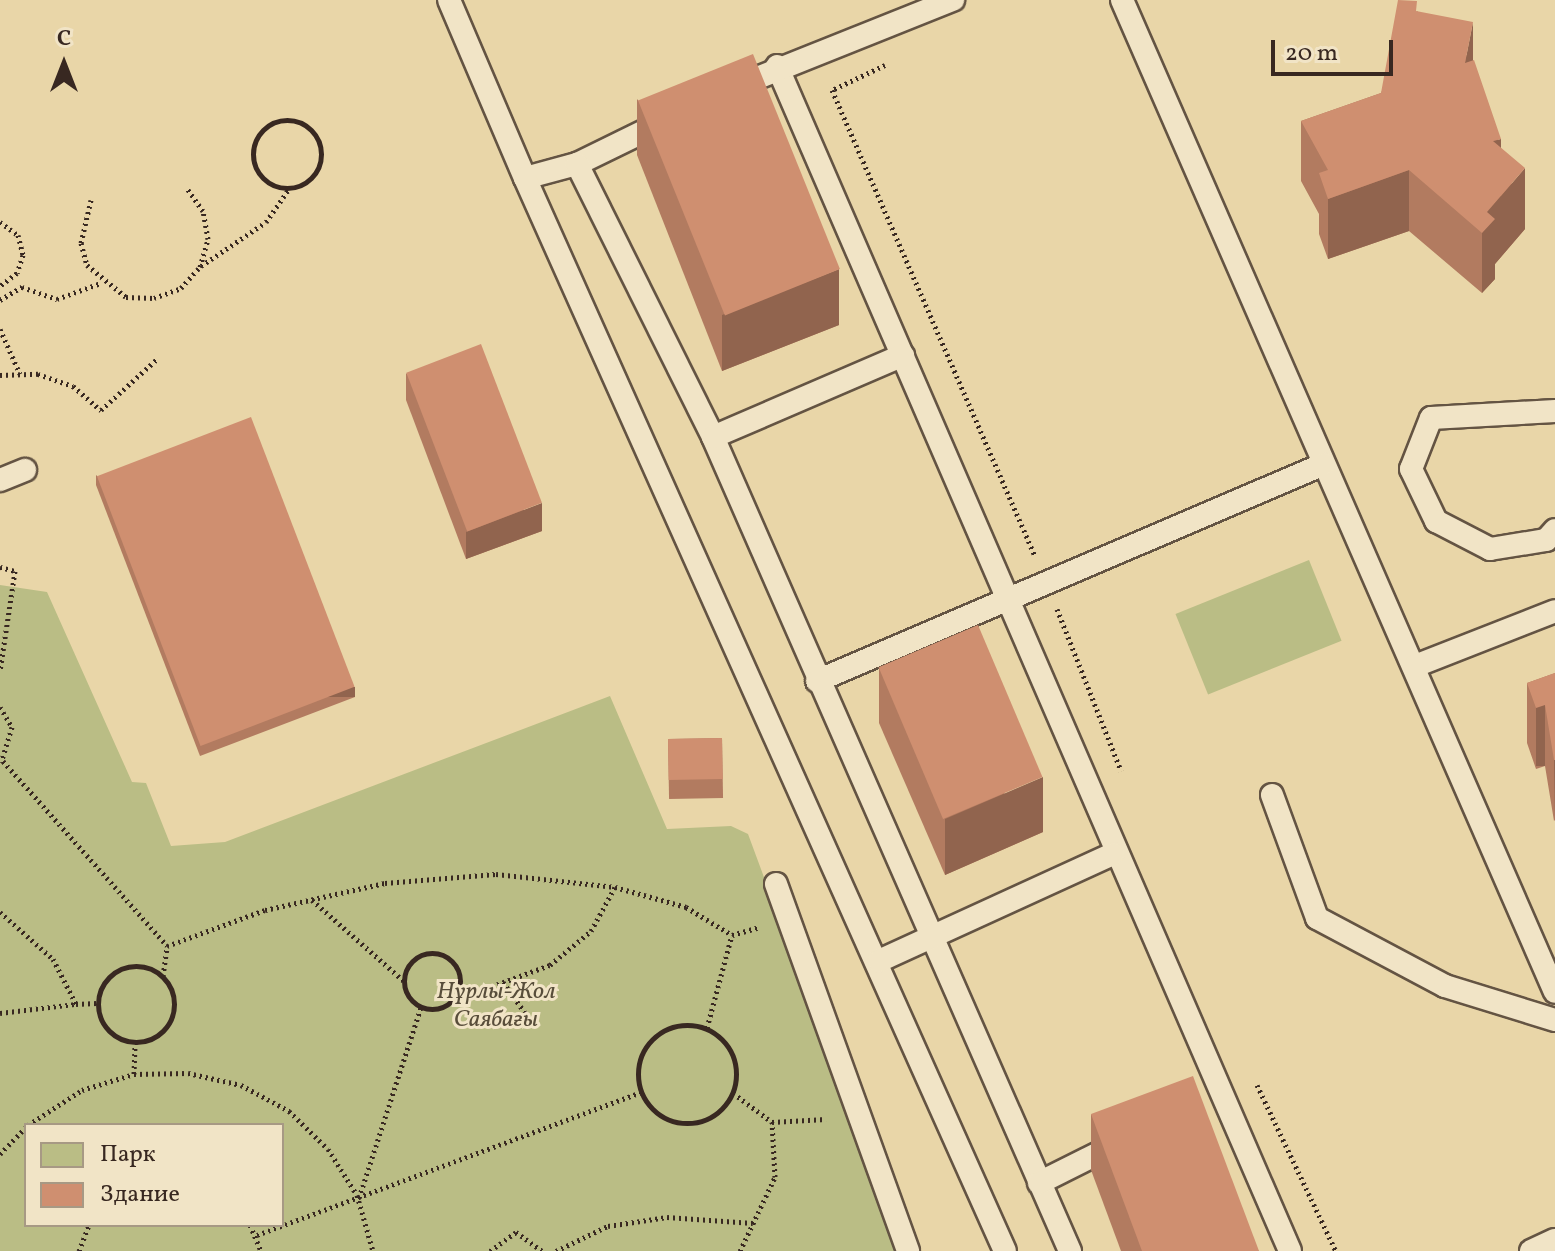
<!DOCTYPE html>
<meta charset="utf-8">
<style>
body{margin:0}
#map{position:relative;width:1555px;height:1251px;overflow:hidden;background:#e9d6a8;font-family:Vollkorn,serif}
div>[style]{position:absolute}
.green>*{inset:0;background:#babd85;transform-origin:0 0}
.path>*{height:5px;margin-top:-2.5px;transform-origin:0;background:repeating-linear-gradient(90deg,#382821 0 2px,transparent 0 6px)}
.path>.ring{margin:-2.5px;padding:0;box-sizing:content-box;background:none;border:5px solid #382821;border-radius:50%}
.roads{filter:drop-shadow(2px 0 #645443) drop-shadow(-2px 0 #645443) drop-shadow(0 2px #645443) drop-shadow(0 -2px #645443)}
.service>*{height:22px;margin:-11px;padding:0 11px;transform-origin:11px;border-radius:11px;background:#f1e4c6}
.wall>*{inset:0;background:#b27b60;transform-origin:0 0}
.shaded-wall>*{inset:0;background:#91644e;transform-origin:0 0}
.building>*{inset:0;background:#cf8f70;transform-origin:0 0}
span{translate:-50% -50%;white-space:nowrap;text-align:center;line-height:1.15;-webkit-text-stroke:6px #f1e4c6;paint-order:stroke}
.park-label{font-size:24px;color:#584d3a;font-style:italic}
.legend{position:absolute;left:24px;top:1123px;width:260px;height:104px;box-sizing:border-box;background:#f1e4c6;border:2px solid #a79984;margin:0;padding:10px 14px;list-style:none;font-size:24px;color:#382821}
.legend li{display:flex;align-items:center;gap:16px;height:40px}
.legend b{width:40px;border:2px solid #a79984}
.north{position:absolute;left:24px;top:24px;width:80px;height:80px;-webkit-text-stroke:6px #f1e4c6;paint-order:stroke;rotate:0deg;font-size:22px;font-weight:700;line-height:32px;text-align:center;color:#382821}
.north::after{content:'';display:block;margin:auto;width:28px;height:36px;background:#382821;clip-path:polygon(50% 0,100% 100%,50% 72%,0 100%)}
.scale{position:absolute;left:1271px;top:40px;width:122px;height:36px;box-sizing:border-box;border:4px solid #382821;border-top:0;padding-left:10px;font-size:24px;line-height:28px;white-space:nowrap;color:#382821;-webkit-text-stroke:6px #f1e4c6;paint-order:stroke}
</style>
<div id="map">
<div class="green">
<i style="left:1309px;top:560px;width:87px;height:144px;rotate:68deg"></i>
<i style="clip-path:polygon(evenodd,0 585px,47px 592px,132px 782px,146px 783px,171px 846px,225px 842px,610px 696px,667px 829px,731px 826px,748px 834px,902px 1251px,0 1251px,0 585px,26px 1125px,282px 1125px,282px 1225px,26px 1225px,26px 1125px)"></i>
</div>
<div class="path">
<i style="left:885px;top:65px;width:59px;rotate:154.7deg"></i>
<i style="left:832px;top:90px;width:508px;rotate:66.46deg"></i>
<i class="ring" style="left:253px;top:120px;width:63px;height:63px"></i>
<i style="left:91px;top:200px;width:44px;rotate:103.1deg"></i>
<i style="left:81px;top:243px;width:23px;rotate:75deg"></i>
<i style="left:87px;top:265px;width:50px;rotate:39.4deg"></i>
<i style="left:126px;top:297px;width:28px;rotate:2deg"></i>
<i style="left:154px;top:298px;width:29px;rotate:-20deg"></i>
<i style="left:181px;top:288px;width:28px;rotate:-48deg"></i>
<i style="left:200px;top:267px;width:29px;rotate:-74deg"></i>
<i style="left:208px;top:239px;width:28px;rotate:-100deg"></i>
<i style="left:203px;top:211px;width:28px;rotate:-125deg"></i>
<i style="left:0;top:222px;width:22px;rotate:36deg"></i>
<i style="left:18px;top:235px;width:21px;rotate:76deg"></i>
<i style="left:23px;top:255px;width:19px;rotate:108deg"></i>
<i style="left:17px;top:273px;width:21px;rotate:143deg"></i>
<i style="left:201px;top:266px;width:78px;rotate:-34.1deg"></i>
<i style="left:266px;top:222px;width:40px;rotate:-55.1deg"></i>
<i style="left:0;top:300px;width:26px;rotate:-31deg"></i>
<i style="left:22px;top:287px;width:37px;rotate:19deg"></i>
<i style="left:57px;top:299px;width:47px;rotate:-20deg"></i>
<i style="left:0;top:329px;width:49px;rotate:66deg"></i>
<i style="left:0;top:375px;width:38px;rotate:-2deg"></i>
<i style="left:38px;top:374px;width:37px;rotate:19deg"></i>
<i style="left:73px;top:386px;width:37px;rotate:41deg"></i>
<i style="left:101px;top:410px;width:76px;rotate:-42.3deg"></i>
<i style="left:0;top:567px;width:16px;rotate:15deg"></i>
<i style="left:15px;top:571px;width:101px;rotate:98.5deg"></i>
<i style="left:1057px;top:609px;width:174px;rotate:68.4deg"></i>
<i style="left:0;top:707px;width:23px;rotate:59deg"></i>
<i style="left:12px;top:727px;width:37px;rotate:107deg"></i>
<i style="left:3px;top:761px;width:247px;rotate:48.4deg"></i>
<i style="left:167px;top:946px;width:104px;rotate:-20.2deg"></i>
<i style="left:265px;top:910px;width:123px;rotate:-12.7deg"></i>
<i style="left:385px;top:883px;width:111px;rotate:-4.6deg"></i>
<i style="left:496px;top:874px;width:120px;rotate:6.2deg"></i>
<i style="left:615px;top:887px;width:74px;rotate:15.7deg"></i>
<i style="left:686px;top:907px;width:54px;rotate:31.3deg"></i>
<i style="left:732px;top:935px;width:29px;rotate:-16deg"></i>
<i style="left:312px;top:900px;width:123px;rotate:41.4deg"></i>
<i style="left:0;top:912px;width:71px;rotate:41.6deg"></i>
<i style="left:53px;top:959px;width:51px;rotate:62.9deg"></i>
<i style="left:76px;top:1004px;width:21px;rotate:-3deg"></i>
<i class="ring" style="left:404px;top:953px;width:51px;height:51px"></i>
<i class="ring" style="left:98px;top:966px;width:71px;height:71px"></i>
<i style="left:163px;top:976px;width:30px;rotate:-82deg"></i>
<i style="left:503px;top:982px;width:48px;rotate:54.3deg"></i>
<i style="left:452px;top:1001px;width:104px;rotate:-20.2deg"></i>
<i style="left:550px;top:965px;width:53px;rotate:-39.7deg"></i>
<i style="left:591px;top:931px;width:50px;rotate:-61.4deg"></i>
<i style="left:0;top:1013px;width:77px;rotate:-6.8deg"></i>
<i class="ring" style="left:638px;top:1025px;width:93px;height:93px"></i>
<i style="left:707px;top:1028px;width:96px;rotate:-75deg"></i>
<i style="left:134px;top:1074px;width:31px;rotate:-88deg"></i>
<i style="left:1257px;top:1085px;width:184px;rotate:64.6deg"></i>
<i style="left:733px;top:1093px;width:49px;rotate:36.6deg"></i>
<i style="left:772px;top:1122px;width:54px;rotate:-3.2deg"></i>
<i style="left:28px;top:1125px;width:64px;rotate:-32.9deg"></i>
<i style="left:82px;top:1090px;width:54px;rotate:-17.1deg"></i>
<i style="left:134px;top:1074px;width:54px;rotate:-1.1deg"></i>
<i style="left:188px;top:1073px;width:54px;rotate:12.8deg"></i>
<i style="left:241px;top:1085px;width:55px;rotate:28.4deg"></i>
<i style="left:289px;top:1111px;width:54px;rotate:44.3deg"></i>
<i style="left:328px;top:1149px;width:54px;rotate:57.8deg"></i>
<i style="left:357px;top:1195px;width:58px;rotate:74.1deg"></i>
<i style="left:0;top:1154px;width:37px;rotate:-46deg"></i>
<i style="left:359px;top:1198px;width:201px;rotate:-72deg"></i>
<i style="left:250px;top:1225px;width:28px;rotate:67deg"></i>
<i style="left:257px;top:1235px;width:410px;rotate:-20.4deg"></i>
<i style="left:79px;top:1251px;width:28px;rotate:-69deg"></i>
<i style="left:490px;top:1251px;width:32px;rotate:-36deg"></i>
<i style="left:516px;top:1232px;width:32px;rotate:36deg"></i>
<i style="left:556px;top:1251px;width:58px;rotate:-25.7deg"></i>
<i style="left:608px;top:1226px;width:60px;rotate:-8.7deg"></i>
<i style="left:667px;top:1217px;width:86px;rotate:4deg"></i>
<i style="left:740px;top:1251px;width:82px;rotate:-64.7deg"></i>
<i style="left:775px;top:1177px;width:55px;rotate:-93.1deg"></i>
</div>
<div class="roads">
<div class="service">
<i style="left:449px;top:0;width:194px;rotate:66.9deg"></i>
<i style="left:525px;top:178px;width:54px;rotate:-15.1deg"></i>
<i style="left:1122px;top:0;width:1082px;rotate:66.42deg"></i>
<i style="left:777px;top:66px;width:1291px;rotate:66.59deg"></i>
<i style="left:735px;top:87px;width:235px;rotate:-21.8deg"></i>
<i style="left:661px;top:123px;width:93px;rotate:154deg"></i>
<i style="left:577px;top:164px;width:305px;rotate:63.5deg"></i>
<i style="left:713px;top:437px;width:889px;rotate:66.32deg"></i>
<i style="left:525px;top:178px;width:1175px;rotate:65.9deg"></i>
<i style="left:1555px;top:411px;width:124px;rotate:176.8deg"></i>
<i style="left:1431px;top:418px;width:55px;rotate:111.4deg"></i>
<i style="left:1411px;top:469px;width:58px;rotate:64.3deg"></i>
<i style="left:1436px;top:521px;width:61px;rotate:27.4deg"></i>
<i style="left:1490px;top:549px;width:57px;rotate:-9.1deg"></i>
<i style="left:1546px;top:540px;width:13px;rotate:-48deg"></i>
<i style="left:713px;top:437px;width:207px;rotate:-23.3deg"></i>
<i style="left:0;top:480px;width:27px;rotate:-22deg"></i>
<i style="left:1415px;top:666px;width:150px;rotate:-21.4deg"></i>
<i style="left:817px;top:681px;width:551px;rotate:-23.17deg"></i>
<i style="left:1272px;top:795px;width:131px;rotate:69.9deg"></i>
<i style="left:1317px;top:918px;width:145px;rotate:28deg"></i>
<i style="left:1445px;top:986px;width:115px;rotate:17.2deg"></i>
<i style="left:776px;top:884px;width:390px;rotate:70.2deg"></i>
<i style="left:879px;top:961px;width:257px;rotate:-24.6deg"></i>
<i style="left:1039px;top:1183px;width:85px;rotate:-26.6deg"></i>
<i style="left:1531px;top:1251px;width:26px;rotate:-25deg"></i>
</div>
</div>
<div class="wall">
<i style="clip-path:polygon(1417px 11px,1473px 61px,1501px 148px,1525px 229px,1495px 264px,1495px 279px,1482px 293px,1409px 231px,1328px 259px,1319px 234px,1319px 214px,1301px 181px,1301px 121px,1381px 93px)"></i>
<i style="clip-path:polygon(637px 99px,839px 325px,722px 371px,637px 155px)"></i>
<i style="clip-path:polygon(406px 373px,542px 531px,466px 559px,406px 400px)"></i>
<i style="clip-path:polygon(96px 475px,355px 697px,200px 756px,96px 485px)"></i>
<i style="clip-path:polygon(879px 668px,1043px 832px,945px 875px,879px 723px)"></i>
<i style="clip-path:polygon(1555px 673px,1555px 820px,1554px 821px,1545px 766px,1536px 769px,1527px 743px,1527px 683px)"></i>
<i style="left:722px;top:738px;width:60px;height:54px;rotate:89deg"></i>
<i style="clip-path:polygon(1091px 1114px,1259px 1251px,1121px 1251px,1091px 1170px)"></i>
</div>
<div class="shaded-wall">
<i style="clip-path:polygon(1473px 22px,1473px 82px,1465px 63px)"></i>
<i style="clip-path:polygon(1501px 139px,1501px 196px,1525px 168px,1525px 229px,1495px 264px,1495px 279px,1482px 293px,1482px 233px,1487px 212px,1493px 141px)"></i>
<i style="clip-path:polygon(1409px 170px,1409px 231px,1328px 259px,1328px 199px)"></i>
<i style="clip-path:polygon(839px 269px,839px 325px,722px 371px,722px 315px)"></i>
<i style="clip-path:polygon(542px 503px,542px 531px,466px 559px,466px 532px)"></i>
<i style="left:355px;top:687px;width:10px;height:166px;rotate:90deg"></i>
<i style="left:1545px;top:705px;width:61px;height:9px;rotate:90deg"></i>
<i style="clip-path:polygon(1554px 760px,1555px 760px,1554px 821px)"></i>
<i style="clip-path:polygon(1043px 777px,1043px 832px,945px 875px,945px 819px)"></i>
</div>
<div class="building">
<i style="clip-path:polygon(1398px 0,1417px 1px,1416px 11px,1473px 22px,1465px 63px,1474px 60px,1501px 139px,1493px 141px,1525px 168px,1487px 212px,1495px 219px,1482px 233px,1409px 170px,1328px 199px,1319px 173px,1328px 170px,1301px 121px,1381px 93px)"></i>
<i style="left:753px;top:54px;width:232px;height:124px;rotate:68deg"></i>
<i style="left:481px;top:344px;width:170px;height:80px;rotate:69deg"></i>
<i style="left:251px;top:417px;width:289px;height:165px;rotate:69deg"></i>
<i style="left:978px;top:625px;width:165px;height:108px;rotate:67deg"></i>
<i style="clip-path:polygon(1555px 673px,1555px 760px,1554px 760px,1545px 705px,1536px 708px,1527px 683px)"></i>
<i style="left:722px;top:738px;width:41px;height:54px;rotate:89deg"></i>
<i style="clip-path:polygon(1193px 1076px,1259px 1251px,1142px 1251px,1091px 1114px)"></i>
</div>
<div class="park-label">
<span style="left:496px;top:1007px">Нұрлы-Жол<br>Саябағы</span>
</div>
<ul class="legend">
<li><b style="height:22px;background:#babd85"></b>Парк</li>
<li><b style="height:22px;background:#cf8f70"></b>Здание</li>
</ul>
<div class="north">С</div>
<div class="scale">20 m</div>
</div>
